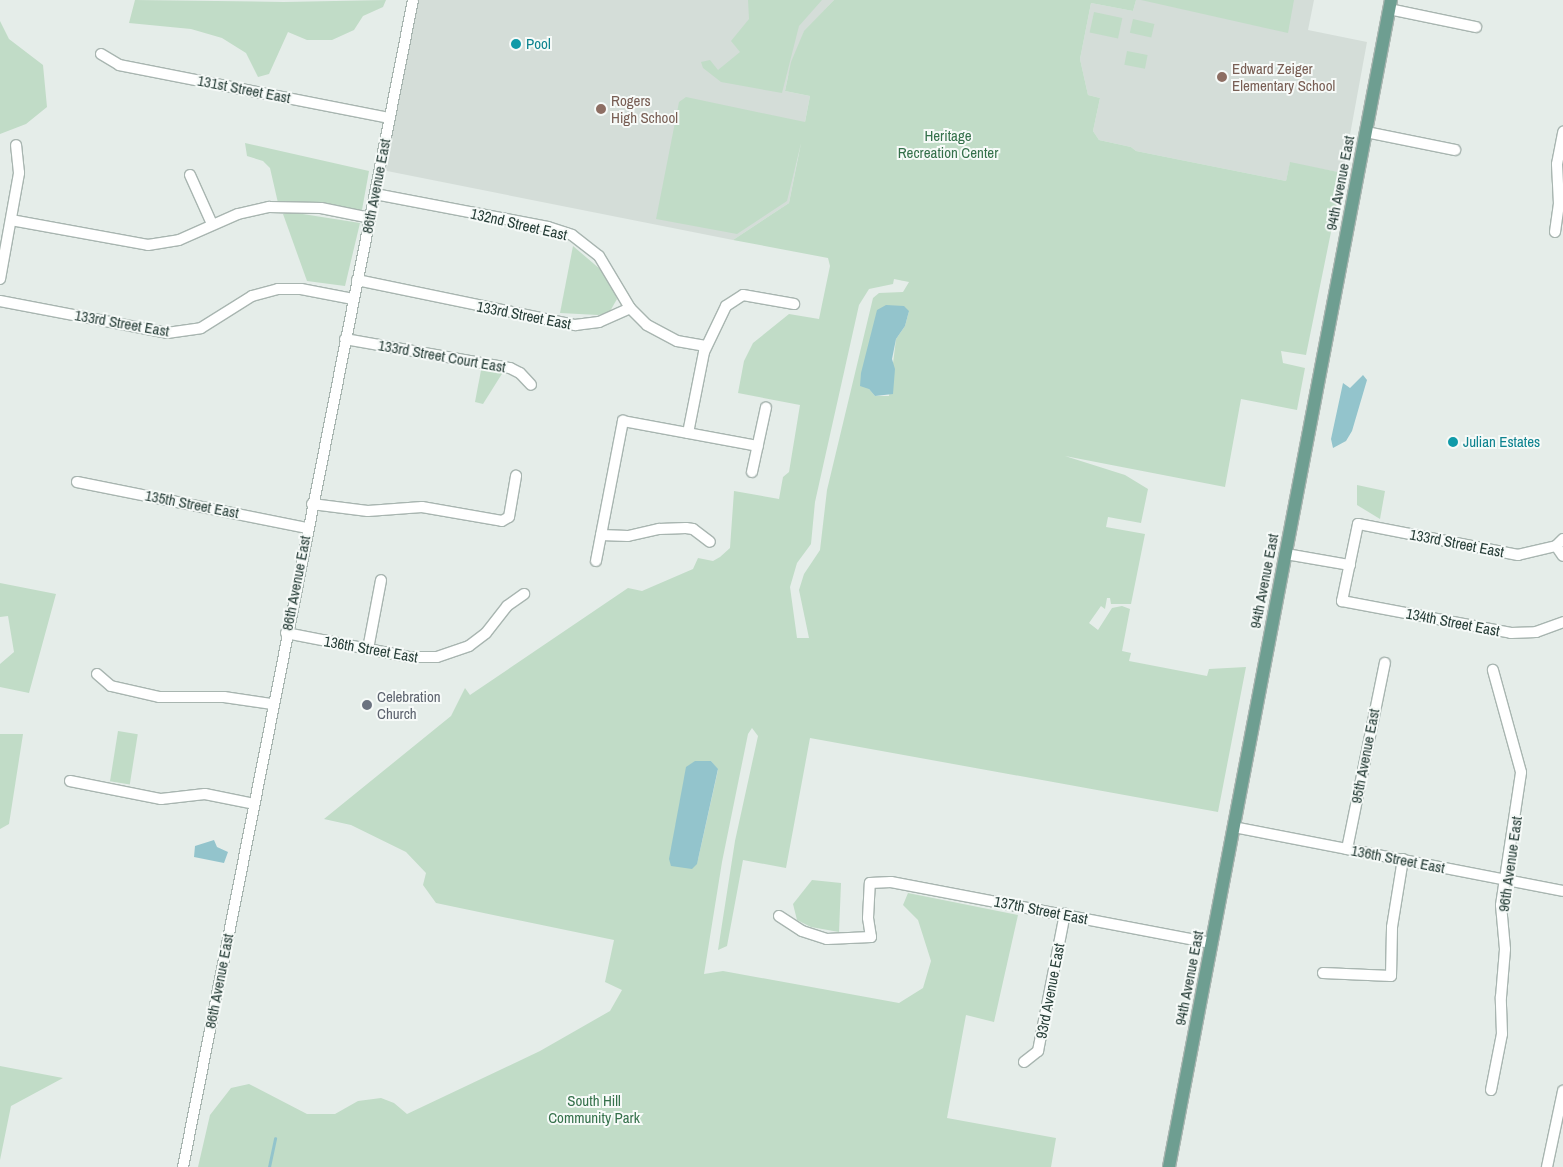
<!DOCTYPE html>
<style>
body{margin:0}
#map{position:relative;width:1563px;height:1167px;overflow:hidden;background:#e5ede9;font-family:"Archivo Narrow",sans-serif}
div>[style]{position:absolute}
.built>*{inset:0;background:#d4ddd8}
.green>*{inset:0;background:#c1dcc7;transform-origin:0 0}
.water>*{inset:0;background:#93c4cc}
.stream>*{height:2.5px;margin:-1.25px;padding:0 1.25px;transform-origin:1.25px;border-radius:1.25px;background:#93c4cc}
.roads{filter:drop-shadow(1px 0 #a8b5b0) drop-shadow(-1px 0 #a8b5b0) drop-shadow(0 1px #a8b5b0) drop-shadow(0 -1px #a8b5b0)}
.minor>*{height:10px;margin:-5px;padding:0 5px;transform-origin:5px;border-radius:5px;background:#fff}
.major>*{height:12px;margin:-6px;padding:0 6px;transform-origin:6px;border-radius:6px;background:#6e9e91}
.dots>*{width:14px;height:14px;translate:-50% -50%;box-sizing:border-box;border:2px solid #f6faf8;border-radius:50%}
span{translate:-50% -50%;white-space:nowrap;text-align:center;line-height:1.15;-webkit-text-stroke:4px #f6faf8;paint-order:stroke}
.culture-label{font-size:15px;color:#0d838f}
.left{translate:0 -50%;text-align:left}
.education-label{font-size:15px;color:#785e54}
.street-label{font-size:15px;color:#263d37}
.park-label{font-size:15px;color:#34704a}
.worship-label{font-size:15px;color:#5b616d}
</style>
<div id="map">
<div class="built">
<i style="clip-path:polygon(417px 0,834px 0,804px 32px,788px 76px,785px 91px,810px 96px,789px 203px,733px 240px,382px 170px)"></i>
<i style="clip-path:polygon(1136px 0,1314px 0,1308px 30px,1367px 42px,1343px 173px,1290px 163px,1286px 181px,1136px 151px,1131px 147px,1099px 140px,1093px 131px,1100px 98px,1088px 95px,1080px 59px,1091px 3px,1133px 11px)"></i>
</div>
<div class="green">
<i style="clip-path:polygon(135px 0,284px 2px,386px 0,383px 7px,363px 16px,354px 30px,332px 40px,307px 40px,288px 32px,269px 74px,258px 77px,246px 53px,222px 38px,191px 29px,129px 23px)"></i>
<i style="clip-path:polygon(748px 0,822px 0,799px 26px,782px 93px,721px 82px,703px 68px,701px 62px,710px 60px,718px 70px,740px 52px,731px 41px,749px 19px)"></i>
<i style="clip-path:polygon(evenodd,834px 0,1136px 0,1133px 11px,1091px 3px,1080px 59px,1088px 95px,1100px 98px,1093px 131px,1099px 140px,1131px 147px,1136px 151px,1286px 181px,1290px 162px,1343px 173px,1306px 355px,1281px 351px,1283px 363px,1305px 368px,1297px 410px,1241px 399px,1225px 487px,1065px 456px,1125px 475px,1148px 489px,1141px 523px,1108px 517px,1106px 527px,1145px 534px,1131px 604px,1111px 604px,1110px 598px,1107px 598px,1105px 609px,1101px 606px,1089px 623px,1098px 630px,1112px 608px,1122px 606px,1130px 609px,1122px 651px,1131px 653px,1129px 661px,1207px 676px,1209px 669px,1246px 667px,1218px 812px,810px 738px,786px 868px,743px 860px,727px 946px,718px 950px,735px 841px,758px 736px,752px 728px,748px 734px,722px 862px,704px 974px,723px 971px,899px 1003px,923px 988px,931px 961px,918px 920px,903px 905px,908px 893px,1018px 915px,994px 1022px,966px 1015px,947px 1118px,1056px 1138px,1051px 1167px,198px 1167px,210px 1115px,231px 1088px,249px 1084px,307px 1114px,335px 1114px,358px 1101px,381px 1098px,394px 1103px,407px 1114px,540px 1051px,610px 1011px,622px 990px,605px 982px,614px 940px,436px 903px,423px 885px,426px 873px,406px 852px,351px 825px,324px 819px,451px 716px,465px 688px,470px 695px,628px 588px,642px 591px,693px 569px,698px 558px,713px 561px,720px 557px,730px 548px,734px 491px,779px 499px,783px 477px,789px 472px,800px 405px,738px 393px,744px 361px,753px 343px,789px 314px,819px 319px,830px 266px,828px 258px,733px 240px,789px 203px,801px 143px,787px 201px,737px 234px,656px 219px,679px 102px,686px 97px,805px 122px,810px 96px,785px 91px,791px 62px,804px 31px,834px 0,894px 279px,909px 282px,903px 292px,879px 293px,873px 298px,827px 490px,820px 550px,804px 574px,799px 590px,809px 638px,797px 638px,790px 587px,797px 563px,811px 544px,815px 502px,859px 305px,869px 289px,893px 284px,894px 279px,834px 0,909px 311px,905px 326px,896px 339px,889px 396px,875px 396px,869px 389px,909px 311px,834px 0,711px 761px,718px 770px,697px 864px,711px 761px)"></i>
<i style="clip-path:polygon(1141px 0,1294px 0,1288px 33px)"></i>
<i style="left:1094px;top:12px;width:29px;height:21px;rotate:12deg"></i>
<i style="left:1133px;top:19px;width:22px;height:14px;rotate:13deg"></i>
<i style="clip-path:polygon(0 21px,9px 39px,43px 65px,47px 107px,26px 124px,0 134px)"></i>
<i style="left:1127px;top:51px;width:21px;height:14px;rotate:11deg"></i>
<i style="clip-path:polygon(245px 143px,369px 171px,362px 210px,310px 202px,278px 203px,270px 168px,263px 161px,247px 156px)"></i>
<i style="clip-path:polygon(290px 212px,360px 223px,345px 286px,307px 281px,283px 214px)"></i>
<i style="clip-path:polygon(573px 246px,607px 275px,617px 299px,609px 313px,598px 315px,560px 313px)"></i>
<i style="clip-path:polygon(482px 365px,505px 369px,483px 404px,475px 402px)"></i>
<i style="clip-path:polygon(1357px 485px,1385px 491px,1380px 519px,1357px 505px)"></i>
<i style="clip-path:polygon(0 583px,56px 594px,29px 693px,0 687px,0 664px,14px 652px,8px 616px,0 617px)"></i>
<i style="left:118px;top:731px;width:20px;height:51px;rotate:9deg"></i>
<i style="clip-path:polygon(0 734px,23px 734px,9px 824px,0 829px)"></i>
<i style="clip-path:polygon(812px 880px,841px 883px,839px 932px,811px 927px,797px 920px,793px 904px)"></i>
<i style="clip-path:polygon(0 1066px,63px 1078px,11px 1106px,0 1160px)"></i>
</div>
<div class="water">
<i style="clip-path:polygon(886px 305px,904px 306px,909px 311px,905px 326px,896px 339px,892px 359px,895px 369px,893px 394px,875px 396px,869px 389px,860px 386px,861px 373px,877px 310px)"></i>
<i style="clip-path:polygon(1363px 375px,1367px 380px,1352px 431px,1346px 441px,1333px 448px,1331px 439px,1343px 383px,1350px 388px)"></i>
<i style="clip-path:polygon(695px 761px,711px 761px,718px 769px,697px 864px,692px 869px,671px 866px,669px 859px,686px 767px)"></i>
<i style="clip-path:polygon(214px 840px,217px 847px,228px 852px,224px 863px,194px 857px,195px 846px)"></i>
</div>
<div class="stream">
<i style="left:269px;top:1167px;width:29px;rotate:-78deg"></i>
</div>
<div class="roads">
<div class="minor">
<i style="left:1389px;top:9px;width:89px;rotate:11.7deg"></i>
<i style="left:101px;top:54px;width:21px;rotate:31deg"></i>
<i style="left:119px;top:65px;width:276px;rotate:11.1deg"></i>
<i style="left:1366px;top:132px;width:91px;rotate:11.4deg"></i>
<i style="left:190px;top:175px;width:54px;rotate:65.8deg"></i>
<i style="left:375px;top:194px;width:176px;rotate:10.8deg"></i>
<i style="left:548px;top:227px;width:25px;rotate:18deg"></i>
<i style="left:572px;top:235px;width:34px;rotate:38deg"></i>
<i style="left:599px;top:256px;width:61px;rotate:59.2deg"></i>
<i style="left:630px;top:308px;width:24px;rotate:45deg"></i>
<i style="left:647px;top:325px;width:34px;rotate:28deg"></i>
<i style="left:677px;top:341px;width:29px;rotate:10deg"></i>
<i style="left:11px;top:220px;width:139px;rotate:10.3deg"></i>
<i style="left:148px;top:245px;width:31px;rotate:-9deg"></i>
<i style="left:179px;top:240px;width:64px;rotate:-23.8deg"></i>
<i style="left:238px;top:214px;width:32px;rotate:-13deg"></i>
<i style="left:269px;top:207px;width:52px;rotate:1.1deg"></i>
<i style="left:321px;top:208px;width:50px;rotate:11.5deg"></i>
<i style="left:1555px;top:232px;width:28px;rotate:-82deg"></i>
<i style="left:1559px;top:204px;width:40px;rotate:-92.9deg"></i>
<i style="left:1557px;top:164px;width:33px;rotate:-79deg"></i>
<i style="left:0;top:279px;width:108px;rotate:-79.8deg"></i>
<i style="left:19px;top:173px;width:28px;rotate:-96deg"></i>
<i style="left:357px;top:280px;width:223px;rotate:11.7deg"></i>
<i style="left:575px;top:325px;width:24px;rotate:-7deg"></i>
<i style="left:599px;top:322px;width:34px;rotate:-24deg"></i>
<i style="left:0;top:301px;width:170px;rotate:10.8deg"></i>
<i style="left:167px;top:333px;width:34px;rotate:-8deg"></i>
<i style="left:201px;top:328px;width:60px;rotate:-32.1deg"></i>
<i style="left:252px;top:296px;width:27px;rotate:-15deg"></i>
<i style="left:278px;top:289px;width:23px"></i>
<i style="left:301px;top:289px;width:53px;rotate:10.9deg"></i>
<i style="left:345px;top:339px;width:168px;rotate:10deg"></i>
<i style="left:510px;top:368px;width:11px;rotate:27deg"></i>
<i style="left:520px;top:373px;width:16px;rotate:47deg"></i>
<i style="left:688px;top:433px;width:83px;rotate:-78.8deg"></i>
<i style="left:704px;top:352px;width:51px;rotate:-64.4deg"></i>
<i style="left:726px;top:306px;width:20px;rotate:-33deg"></i>
<i style="left:743px;top:295px;width:52px;rotate:10deg"></i>
<i style="left:752px;top:472px;width:66px;rotate:-77.8deg"></i>
<i style="left:77px;top:482px;width:235px;rotate:11.3deg"></i>
<i style="left:312px;top:504px;width:56px;rotate:7.1deg"></i>
<i style="left:368px;top:511px;width:54px;rotate:-4.2deg"></i>
<i style="left:422px;top:507px;width:81px;rotate:9.9deg"></i>
<i style="left:502px;top:521px;width:8px;rotate:-30deg"></i>
<i style="left:509px;top:517px;width:42px;rotate:-80.3deg"></i>
<i style="left:601px;top:535px;width:27px;rotate:2deg"></i>
<i style="left:628px;top:536px;width:32px;rotate:-13deg"></i>
<i style="left:659px;top:529px;width:27px;rotate:-2deg"></i>
<i style="left:686px;top:528px;width:7px;rotate:8deg"></i>
<i style="left:693px;top:529px;width:21px;rotate:37deg"></i>
<i style="left:1563px;top:539px;width:10px;rotate:135deg"></i>
<i style="left:1556px;top:546px;width:12px;rotate:55deg"></i>
<i style="left:1556px;top:546px;width:39px;rotate:167deg"></i>
<i style="left:1518px;top:555px;width:163px;rotate:-169deg"></i>
<i style="left:1358px;top:524px;width:79px;rotate:101.7deg"></i>
<i style="left:1342px;top:601px;width:172px;rotate:10.7deg"></i>
<i style="left:1511px;top:633px;width:25px;rotate:-2deg"></i>
<i style="left:1536px;top:632px;width:29px;rotate:-20deg"></i>
<i style="left:1286px;top:554px;width:65px;rotate:9.8deg"></i>
<i style="left:596px;top:561px;width:143px;rotate:-79.1deg"></i>
<i style="left:623px;top:421px;width:137px;rotate:10.5deg"></i>
<i style="left:286px;top:633px;width:125px;rotate:11deg"></i>
<i style="left:409px;top:657px;width:28px"></i>
<i style="left:437px;top:657px;width:34px;rotate:-19deg"></i>
<i style="left:469px;top:646px;width:21px;rotate:-37deg"></i>
<i style="left:486px;top:633px;width:34px;rotate:-52deg"></i>
<i style="left:507px;top:606px;width:21px;rotate:-35deg"></i>
<i style="left:368px;top:649px;width:70px;rotate:-79.3deg"></i>
<i style="left:97px;top:674px;width:18px;rotate:41deg"></i>
<i style="left:111px;top:686px;width:49px;rotate:12.9deg"></i>
<i style="left:159px;top:697px;width:65px"></i>
<i style="left:224px;top:697px;width:49px;rotate:8.3deg"></i>
<i style="left:70px;top:781px;width:93px;rotate:11.2deg"></i>
<i style="left:161px;top:799px;width:44px;rotate:-6.5deg"></i>
<i style="left:205px;top:794px;width:50px;rotate:11.5deg"></i>
<i style="left:1234px;top:827px;width:335px;rotate:11deg"></i>
<i style="left:1347px;top:849px;width:190px;rotate:-78.5deg"></i>
<i style="left:779px;top:916px;width:27px;rotate:33deg"></i>
<i style="left:802px;top:931px;width:26px;rotate:18deg"></i>
<i style="left:827px;top:939px;width:44px;rotate:-2.6deg"></i>
<i style="left:871px;top:937px;width:19px;rotate:-99deg"></i>
<i style="left:868px;top:918px;width:35px;rotate:-87deg"></i>
<i style="left:870px;top:883px;width:21px;rotate:-3deg"></i>
<i style="left:891px;top:882px;width:327px;rotate:10.8deg"></i>
<i style="left:1323px;top:973px;width:68px;rotate:2.5deg"></i>
<i style="left:1391px;top:976px;width:49px;rotate:-88.8deg"></i>
<i style="left:1392px;top:927px;width:69px;rotate:-80.8deg"></i>
<i style="left:1024px;top:1062px;width:18px;rotate:-38deg"></i>
<i style="left:1038px;top:1051px;width:140px;rotate:-78.9deg"></i>
<i style="left:1491px;top:1090px;width:57px;rotate:-78.9deg"></i>
<i style="left:1502px;top:1034px;width:37px;rotate:-92deg"></i>
<i style="left:1501px;top:997px;width:48px;rotate:-85.2deg"></i>
<i style="left:1505px;top:949px;width:44px;rotate:-95.2deg"></i>
<i style="left:1501px;top:905px;width:134px;rotate:-81.4deg"></i>
<i style="left:1521px;top:772px;width:106px;rotate:-105.4deg"></i>
<i style="left:183px;top:1167px;width:1189px;rotate:-78.85deg"></i>
<i style="left:1547px;top:1167px;width:78px;rotate:-78.1deg"></i>
</div>
<div class="major">
<i style="left:1169px;top:1167px;width:1188px;rotate:-79.23deg"></i>
</div>
</div>
<div class="dots">
<i style="left:516px;top:44px;background:#0f9aa8"></i>
<i style="left:1222px;top:77px;background:#8d6e63"></i>
<i style="left:601px;top:109px;background:#8d6e63"></i>
<i style="left:1453px;top:442px;background:#0f9aa8"></i>
<i style="left:367px;top:705px;background:#6b7280"></i>
</div>
<div class="culture-label">
<span class="left" style="left:526px;top:44px">Pool</span>
<span class="left" style="left:1463px;top:442px">Julian Estates</span>
</div>
<div class="education-label">
<span class="left" style="left:1232px;top:77px">Edward Zeiger<br>Elementary School</span>
<span class="left" style="left:611px;top:109px">Rogers<br>High School</span>
</div>
<div class="street-label">
<span style="left:244px;top:89px;rotate:11deg">131st Street East</span>
<span style="left:1340px;top:183px;rotate:-79deg">94th Avenue East</span>
<span style="left:376px;top:186px;rotate:-79deg">86th Avenue East</span>
<span style="left:519px;top:224px;rotate:13deg">132nd Street East</span>
<span style="left:524px;top:315px;rotate:11deg">133rd Street East</span>
<span style="left:122px;top:323px;rotate:10deg">133rd Street East</span>
<span style="left:442px;top:356px;rotate:10deg">133rd Street Court East</span>
<span style="left:192px;top:504px;rotate:11deg">135th Street East</span>
<span style="left:1457px;top:543px;rotate:11deg">133rd Street East</span>
<span style="left:1264px;top:581px;rotate:-79deg">94th Avenue East</span>
<span style="left:296px;top:583px;rotate:-79deg">86th Avenue East</span>
<span style="left:1453px;top:622px;rotate:11deg">134th Street East</span>
<span style="left:371px;top:649px;rotate:10deg">136th Street East</span>
<span style="left:1365px;top:756px;rotate:-79deg">95th Avenue East</span>
<span style="left:1398px;top:859px;rotate:11deg">136th Street East</span>
<span style="left:1510px;top:864px;rotate:-82deg">96th Avenue East</span>
<span style="left:1041px;top:910px;rotate:11deg">137th Street East</span>
<span style="left:1189px;top:978px;rotate:-79deg">94th Avenue East</span>
<span style="left:219px;top:981px;rotate:-79deg">86th Avenue East</span>
<span style="left:1050px;top:991px;rotate:-79deg">93rd Avenue East</span>
</div>
<div class="park-label">
<span style="left:948px;top:144px">Heritage<br>Recreation Center</span>
<span style="left:594px;top:1109px">South Hill<br>Community Park</span>
</div>
<div class="worship-label">
<span class="left" style="left:377px;top:705px">Celebration<br>Church</span>
</div>
</div>
